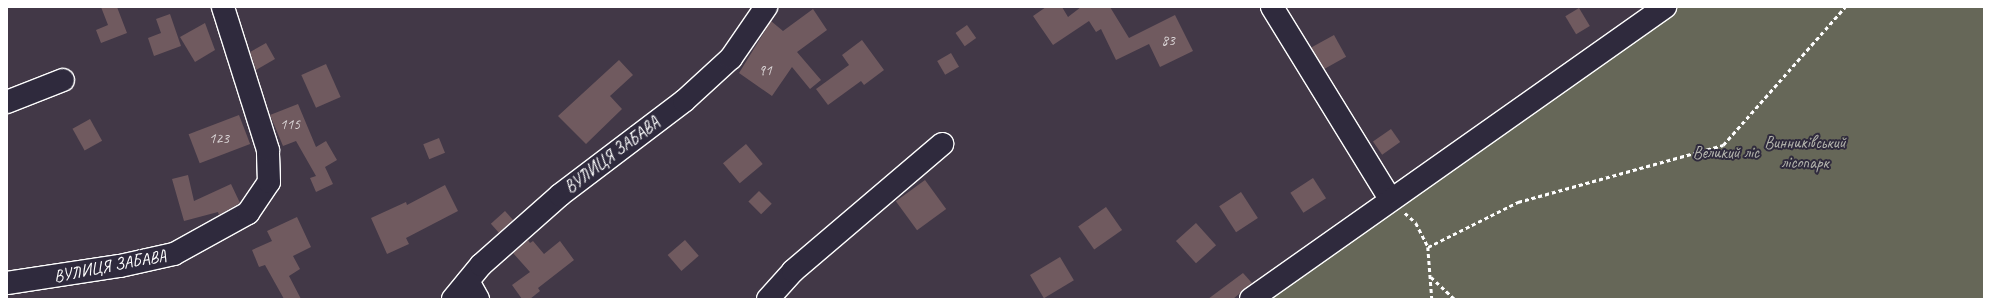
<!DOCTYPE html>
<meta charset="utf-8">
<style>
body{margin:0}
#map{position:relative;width:1991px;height:306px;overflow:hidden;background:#423847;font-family:Caveat,sans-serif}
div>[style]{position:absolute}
.green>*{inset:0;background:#666758}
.building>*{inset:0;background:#705a5f;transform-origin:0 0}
.path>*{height:2.5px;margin-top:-1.25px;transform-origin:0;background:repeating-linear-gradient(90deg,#fff 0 4px,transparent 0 7px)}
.roads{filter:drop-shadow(1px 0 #fff) drop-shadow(-1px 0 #fff) drop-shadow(0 1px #fff) drop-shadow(0 -1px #fff)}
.minor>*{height:22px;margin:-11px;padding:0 11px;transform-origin:11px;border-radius:11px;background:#2f2a3d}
span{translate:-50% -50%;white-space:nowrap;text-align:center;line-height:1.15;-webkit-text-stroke:4px #2f2a3d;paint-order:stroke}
.number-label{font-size:15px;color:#dbd6d7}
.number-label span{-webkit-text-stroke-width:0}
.park-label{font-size:17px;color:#b2b3ac}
.street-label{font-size:17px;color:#fff}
.frame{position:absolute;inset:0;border:8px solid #fff;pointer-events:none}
</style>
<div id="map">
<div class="green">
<i style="clip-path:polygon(1669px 7px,1984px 7px,1984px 299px,1260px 299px)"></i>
</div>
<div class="building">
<i style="clip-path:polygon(101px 7px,117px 7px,127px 33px,101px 43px,96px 30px,108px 25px)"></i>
<i style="clip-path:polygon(1046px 7px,1062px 7px,1068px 17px,1081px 7px,1110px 7px,1129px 38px,1175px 15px,1193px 51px,1160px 67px,1149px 44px,1116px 60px,1101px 29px,1096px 32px,1089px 21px,1053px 45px,1033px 16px)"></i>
<i style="left:1579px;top:8px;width:21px;height:16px;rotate:59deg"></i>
<i style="clip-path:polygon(813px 9px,827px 30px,797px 52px,821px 80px,810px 89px,792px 67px,772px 96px,739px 73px,771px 21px,783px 31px)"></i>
<i style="clip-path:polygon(170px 14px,181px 46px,154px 56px,148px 38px,161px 33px,156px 19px)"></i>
<i style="clip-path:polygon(205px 23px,215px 50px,195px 62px,180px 37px)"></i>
<i style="left:967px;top:25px;width:16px;height:14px;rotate:55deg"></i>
<i style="left:1334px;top:35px;width:25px;height:26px;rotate:61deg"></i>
<i style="clip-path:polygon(862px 40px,884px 70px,864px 85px,861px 81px,828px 105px,816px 89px,849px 65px,842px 55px)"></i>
<i style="clip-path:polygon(266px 43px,275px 59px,256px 70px,250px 52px)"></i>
<i style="left:951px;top:53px;width:16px;height:16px;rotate:60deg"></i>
<i style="clip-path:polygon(619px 60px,633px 75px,610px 96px,622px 109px,586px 144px,558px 116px)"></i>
<i style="left:326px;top:64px;width:36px;height:27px;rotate:66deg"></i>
<i style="clip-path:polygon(298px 104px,316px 147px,326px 141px,337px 160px,325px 167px,333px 184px,316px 192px,310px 178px,316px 176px,296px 141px,283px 146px,270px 115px)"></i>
<i style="left:239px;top:115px;width:31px;height:54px;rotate:69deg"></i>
<i style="left:90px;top:119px;width:25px;height:20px;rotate:61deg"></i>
<i style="left:1391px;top:129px;width:16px;height:22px;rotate:55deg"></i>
<i style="left:439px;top:138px;width:16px;height:17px;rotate:68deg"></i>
<i style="left:746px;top:144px;width:26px;height:30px;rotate:50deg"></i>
<i style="clip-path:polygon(188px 175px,194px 201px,231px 184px,240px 203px,219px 215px,218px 212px,184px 221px,172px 179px)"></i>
<i style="left:1313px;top:178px;width:24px;height:27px;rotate:57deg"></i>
<i style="left:925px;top:180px;width:36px;height:36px;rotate:54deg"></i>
<i style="clip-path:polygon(445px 185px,458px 211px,406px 238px,409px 244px,387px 254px,371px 218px,406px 202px,407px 205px)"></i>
<i style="left:759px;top:191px;width:18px;height:15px;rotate:45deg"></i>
<i style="left:1241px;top:192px;width:31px;height:26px;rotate:57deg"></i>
<i style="left:1106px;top:207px;width:28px;height:34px;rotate:55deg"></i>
<i style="left:505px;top:211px;width:12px;height:19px;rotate:48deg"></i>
<i style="clip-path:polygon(297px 217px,311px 247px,293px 256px,300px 269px,289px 276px,301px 299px,284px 299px,265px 265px,259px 267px,252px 250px,272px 241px,267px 231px)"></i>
<i style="left:1196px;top:223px;width:30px;height:27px;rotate:48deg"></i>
<i style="clip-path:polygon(528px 240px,530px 243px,533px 241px,544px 254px,560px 241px,574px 260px,538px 288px,540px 291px,530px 299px,522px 299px,512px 285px,530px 272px,513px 253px)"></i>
<i style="left:685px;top:240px;width:21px;height:23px;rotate:49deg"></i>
<i style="left:1060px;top:257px;width:27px;height:35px;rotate:59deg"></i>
<i style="clip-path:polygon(1243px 273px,1252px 283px,1233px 299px,1208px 299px)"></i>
</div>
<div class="path">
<i style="left:1405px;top:213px;width:15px;rotate:42deg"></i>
<i style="left:1416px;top:223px;width:27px;rotate:63deg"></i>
<i style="left:1428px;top:247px;width:52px;rotate:85.6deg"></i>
<i style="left:1428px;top:247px;width:101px;rotate:-26.6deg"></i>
<i style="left:1518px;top:202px;width:213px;rotate:-15.5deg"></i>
<i style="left:1723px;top:145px;width:184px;rotate:-48.5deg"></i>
<i style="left:1431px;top:277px;width:33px;rotate:43deg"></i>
</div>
<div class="roads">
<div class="minor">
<i style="left:1272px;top:7px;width:225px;rotate:58.4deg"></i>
<i style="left:7px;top:102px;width:60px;rotate:-21.4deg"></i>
<i style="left:468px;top:281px;width:21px;rotate:61deg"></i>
<i style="left:7px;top:283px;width:114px;rotate:-8.6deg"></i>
<i style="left:120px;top:266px;width:55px;rotate:-12.5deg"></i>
<i style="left:174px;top:254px;width:85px;rotate:-29deg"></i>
<i style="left:248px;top:213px;width:37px;rotate:-56deg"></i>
<i style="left:269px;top:182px;width:32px;rotate:-92deg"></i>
<i style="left:268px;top:150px;width:150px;rotate:-107.5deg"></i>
<i style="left:453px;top:299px;width:44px;rotate:-50.5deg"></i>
<i style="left:481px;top:265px;width:106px;rotate:-41.5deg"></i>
<i style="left:560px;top:195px;width:156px;rotate:-37.2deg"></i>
<i style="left:684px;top:101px;width:64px;rotate:-42.5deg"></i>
<i style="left:731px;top:58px;width:62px;rotate:-55.5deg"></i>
<i style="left:768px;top:299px;width:38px;rotate:-48deg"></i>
<i style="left:793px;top:271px;width:196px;rotate:-40.4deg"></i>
<i style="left:1251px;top:299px;width:507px;rotate:-35.2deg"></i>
</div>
</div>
<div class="number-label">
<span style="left:1168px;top:41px">83</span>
<span style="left:765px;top:71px">91</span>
<span style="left:290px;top:125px">115</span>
<span style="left:219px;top:139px">123</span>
</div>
<div class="park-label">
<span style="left:1805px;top:153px">Винниківський<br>лісопарк</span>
<span style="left:1726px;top:153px">Великий ліс</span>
</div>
<div class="street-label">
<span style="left:612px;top:155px;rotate:-37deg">ВУЛИЦЯ ЗАБАВА</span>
<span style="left:110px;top:266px;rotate:-11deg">ВУЛИЦЯ ЗАБАВА</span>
</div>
<div class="frame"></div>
</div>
